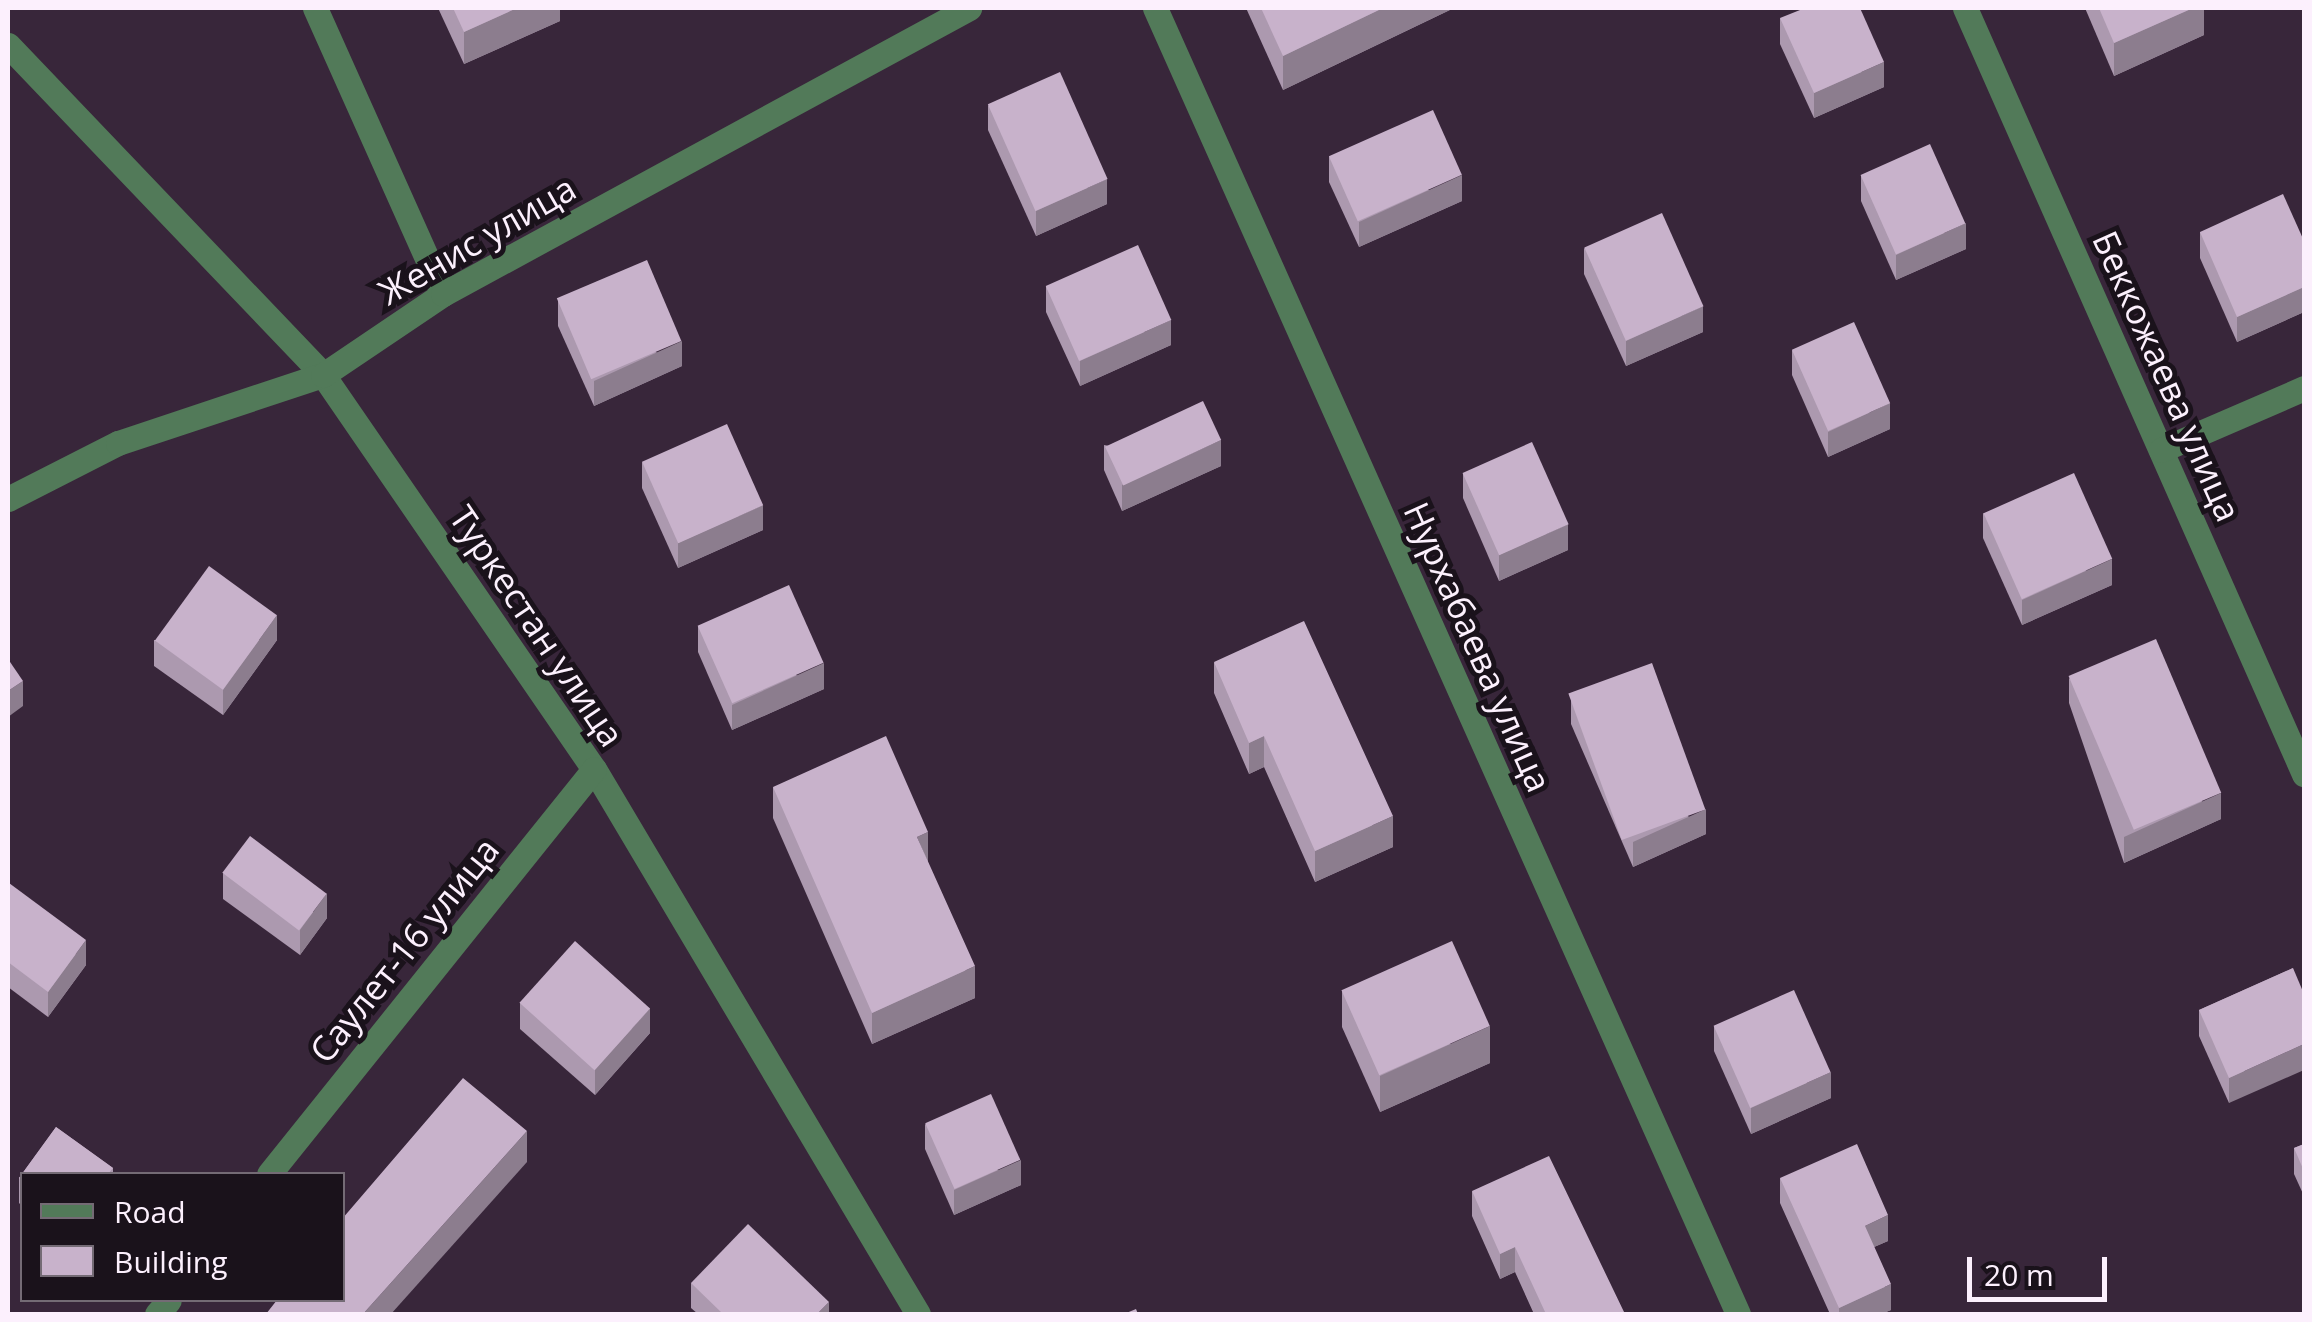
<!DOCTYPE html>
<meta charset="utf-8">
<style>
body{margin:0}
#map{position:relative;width:2312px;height:1322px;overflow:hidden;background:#38263a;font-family:"Open Sans",sans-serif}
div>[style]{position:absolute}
.street>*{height:25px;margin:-12.5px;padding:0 12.5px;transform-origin:12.5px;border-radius:12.5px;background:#527a59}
.wall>*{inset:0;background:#ac99af}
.shaded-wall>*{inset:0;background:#8c7d8e}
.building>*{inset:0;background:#c8b2cb;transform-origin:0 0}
span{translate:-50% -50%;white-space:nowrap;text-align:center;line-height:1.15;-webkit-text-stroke:10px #1a121b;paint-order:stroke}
.street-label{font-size:35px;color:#fcf0fd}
.frame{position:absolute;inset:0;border:10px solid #fcf0fd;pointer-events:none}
.legend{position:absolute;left:20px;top:1172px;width:325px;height:130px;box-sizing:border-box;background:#1a121b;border:2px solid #746b75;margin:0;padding:12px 18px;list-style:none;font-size:30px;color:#fcf0fd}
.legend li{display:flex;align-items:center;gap:20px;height:50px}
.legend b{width:50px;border:2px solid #746b75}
.scale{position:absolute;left:1967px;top:1257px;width:140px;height:45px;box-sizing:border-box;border:5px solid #fcf0fd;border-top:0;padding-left:12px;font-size:30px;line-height:35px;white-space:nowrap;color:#fcf0fd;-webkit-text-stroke:8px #1a121b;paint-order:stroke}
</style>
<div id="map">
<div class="street">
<i style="left:315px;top:8px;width:313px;rotate:65.9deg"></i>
<i style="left:1155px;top:8px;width:1430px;rotate:65.94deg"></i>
<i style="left:1965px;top:8px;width:838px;rotate:66.13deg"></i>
<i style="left:8px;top:45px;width:456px;rotate:46.3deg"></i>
<i style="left:323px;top:375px;width:478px;rotate:55.5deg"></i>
<i style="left:594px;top:769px;width:634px;rotate:59.27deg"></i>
<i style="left:2161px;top:450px;width:156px;rotate:-23.4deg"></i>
<i style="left:8px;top:499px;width:123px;rotate:-27deg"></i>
<i style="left:118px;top:443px;width:216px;rotate:-18.4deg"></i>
<i style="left:323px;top:375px;width:145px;rotate:-34deg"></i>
<i style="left:443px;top:294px;width:599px;rotate:-28.53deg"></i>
<i style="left:269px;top:1174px;width:519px;rotate:-51.25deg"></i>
<i style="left:157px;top:1314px;width:18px;rotate:-49deg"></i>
</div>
<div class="wall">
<i style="clip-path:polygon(438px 8px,560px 8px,560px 21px,464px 64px)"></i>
<i style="clip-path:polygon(1246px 8px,1454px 8px,1283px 90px)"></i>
<i style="clip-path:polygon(2085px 8px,2204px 8px,2204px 35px,2114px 76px)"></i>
<i style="clip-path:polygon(1780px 18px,1884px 87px,1814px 118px,1780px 44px)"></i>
<i style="clip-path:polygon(988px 105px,1107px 204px,1036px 236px,988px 130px)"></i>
<i style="clip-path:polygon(1329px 157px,1462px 201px,1359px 247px,1329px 182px)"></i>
<i style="clip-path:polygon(1861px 175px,1966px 249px,1896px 280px,1861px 201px)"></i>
<i style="clip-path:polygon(2200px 232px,2304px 241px,2304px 312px,2237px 342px,2200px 258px)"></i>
<i style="clip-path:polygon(1584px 248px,1703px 332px,1626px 366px,1584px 274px)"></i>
<i style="clip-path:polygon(1046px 286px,1171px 345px,1080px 386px,1046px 312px)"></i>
<i style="clip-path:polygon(558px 300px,682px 366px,594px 406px,558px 326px)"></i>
<i style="clip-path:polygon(1792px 350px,1890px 429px,1828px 457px,1792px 375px)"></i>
<i style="clip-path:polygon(1104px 445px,1221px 466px,1122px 511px,1104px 470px)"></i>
<i style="clip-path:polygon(642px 462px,763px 530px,678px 568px,642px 488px)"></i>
<i style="clip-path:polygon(1463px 473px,1568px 550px,1499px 581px,1463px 498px)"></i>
<i style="clip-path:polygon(1983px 513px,2112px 585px,2022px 625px,1983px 538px)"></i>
<i style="clip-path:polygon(698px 626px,824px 689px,732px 730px,698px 652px)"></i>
<i style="clip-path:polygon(154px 640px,277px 640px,223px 715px,154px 666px)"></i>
<i style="clip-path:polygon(1214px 662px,1393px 847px,1315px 882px,1264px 767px,1249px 774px,1214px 693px)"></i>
<i style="clip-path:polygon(2069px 678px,2221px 819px,2124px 863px,2069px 703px)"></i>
<i style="clip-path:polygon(1571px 699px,1706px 834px,1633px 867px,1571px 724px)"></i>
<i style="clip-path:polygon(773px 787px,928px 863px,975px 998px,872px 1044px,773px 818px)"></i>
<i style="clip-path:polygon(223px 873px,327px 918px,300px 955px,223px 899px)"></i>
<i style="clip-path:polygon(8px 885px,86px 965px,48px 1017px,8px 987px)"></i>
<i style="clip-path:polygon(2293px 968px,2229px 1103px,2199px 1036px,2199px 1010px)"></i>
<i style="clip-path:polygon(1342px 991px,1490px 1063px,1380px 1112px,1342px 1027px)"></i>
<i style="clip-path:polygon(520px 1003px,650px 1033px,595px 1095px,520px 1029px)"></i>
<i style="clip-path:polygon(1714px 1026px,1831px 1098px,1751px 1134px,1714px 1051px)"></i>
<i style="clip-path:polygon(925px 1124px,1021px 1185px,954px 1215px,925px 1149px)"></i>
<i style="clip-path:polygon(56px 1127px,113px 1168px,113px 1174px,22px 1174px,22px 1206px,19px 1203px,19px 1178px)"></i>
<i style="clip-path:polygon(2304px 1144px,2304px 1196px,2294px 1174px,2294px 1148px)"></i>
<i style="clip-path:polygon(1780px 1178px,1888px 1241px,1874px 1247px,1891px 1310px,1881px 1314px,1830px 1314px,1780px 1203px)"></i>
<i style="clip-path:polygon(1472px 1191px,1625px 1314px,1534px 1314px,1515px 1272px,1500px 1279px,1472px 1216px)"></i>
<i style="clip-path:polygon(691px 1283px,829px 1314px,698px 1314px,691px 1308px)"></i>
</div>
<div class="shaded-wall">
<i style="clip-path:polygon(517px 8px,560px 8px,560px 21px,464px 64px,464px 32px)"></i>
<i style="clip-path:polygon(1383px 8px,1454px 8px,1283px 90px,1283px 56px)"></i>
<i style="clip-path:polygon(2193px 8px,2204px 8px,2204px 35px,2114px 76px,2114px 43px)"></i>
<i style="clip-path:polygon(1884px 62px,1884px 87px,1814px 118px,1814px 93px)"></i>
<i style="clip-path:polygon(1462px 175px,1462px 201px,1359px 247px,1359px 222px)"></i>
<i style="clip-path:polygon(1107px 179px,1107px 204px,1036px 236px,1036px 211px)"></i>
<i style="clip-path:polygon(1966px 223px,1966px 249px,1896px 280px,1896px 255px)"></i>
<i style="clip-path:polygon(2304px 287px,2304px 312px,2237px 342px,2237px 317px)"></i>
<i style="clip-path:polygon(1703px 306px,1703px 332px,1626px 366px,1626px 341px)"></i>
<i style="clip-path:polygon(1171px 320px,1171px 345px,1080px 386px,1080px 361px)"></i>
<i style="clip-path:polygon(682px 341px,682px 366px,594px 406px,594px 381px)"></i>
<i style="clip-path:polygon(1890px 403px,1890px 429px,1828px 457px,1828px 432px)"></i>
<i style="clip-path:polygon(1221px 440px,1221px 466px,1122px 511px,1122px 485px)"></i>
<i style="clip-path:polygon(763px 505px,763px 530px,678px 568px,678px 543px)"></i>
<i style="clip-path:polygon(1568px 524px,1568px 550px,1499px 581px,1499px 555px)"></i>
<i style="clip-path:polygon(2112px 559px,2112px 585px,2022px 625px,2022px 600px)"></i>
<i style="clip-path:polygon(277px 615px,277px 640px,223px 715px,223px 690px)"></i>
<i style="clip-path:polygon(824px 663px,824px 689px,732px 730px,732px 705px)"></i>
<i style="clip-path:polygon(23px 681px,23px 706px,8px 717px,8px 691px)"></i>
<i style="clip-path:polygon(1264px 736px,1264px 767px,1249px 774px,1249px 743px)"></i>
<i style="clip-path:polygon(2221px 793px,2221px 819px,2124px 863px,2124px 837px)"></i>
<i style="clip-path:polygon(1706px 809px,1706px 834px,1633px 867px,1633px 842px)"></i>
<i style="clip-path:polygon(1393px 816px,1393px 847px,1315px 882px,1315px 851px)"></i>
<i style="clip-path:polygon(928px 832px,928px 863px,917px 837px)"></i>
<i style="clip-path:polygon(327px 893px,327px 918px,300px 955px,300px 930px)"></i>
<i style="clip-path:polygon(86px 940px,86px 965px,48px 1017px,48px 992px)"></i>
<i style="clip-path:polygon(975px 966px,975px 998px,872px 1044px,872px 1013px)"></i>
<i style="clip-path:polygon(650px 1008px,650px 1033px,595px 1095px,595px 1070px)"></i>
<i style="clip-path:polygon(1490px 1026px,1490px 1063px,1380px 1112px,1380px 1076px)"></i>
<i style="clip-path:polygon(2304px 1044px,2304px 1070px,2229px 1103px,2229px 1078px)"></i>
<i style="clip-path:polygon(1831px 1072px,1831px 1098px,1751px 1134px,1751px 1108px)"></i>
<i style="clip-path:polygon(527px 1131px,527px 1162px,391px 1314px,363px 1314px)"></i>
<i style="clip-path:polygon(1021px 1160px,1021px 1185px,954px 1215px,954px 1190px)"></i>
<i style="clip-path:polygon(1888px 1215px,1888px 1241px,1865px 1251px,1865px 1226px)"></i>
<i style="clip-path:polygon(1515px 1247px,1515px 1272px,1500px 1279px,1500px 1254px)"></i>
<i style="clip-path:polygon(1891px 1284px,1891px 1310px,1881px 1314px,1839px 1314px,1839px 1308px)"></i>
<i style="clip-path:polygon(829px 1302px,829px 1314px,817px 1314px)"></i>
</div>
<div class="building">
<i style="clip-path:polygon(453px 8px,517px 8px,464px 32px)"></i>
<i style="clip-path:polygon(1261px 8px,1383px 8px,1283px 56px)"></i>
<i style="clip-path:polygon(1805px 8px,1860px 8px,1884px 62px,1814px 93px,1780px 18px)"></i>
<i style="clip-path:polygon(2099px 8px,2193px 8px,2114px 43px)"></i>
<i style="left:1060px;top:72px;width:117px;height:79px;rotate:66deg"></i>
<i style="left:1433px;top:110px;width:71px;height:114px;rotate:66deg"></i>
<i style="left:1930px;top:144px;width:87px;height:76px;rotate:66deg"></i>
<i style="clip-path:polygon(2283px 194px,2304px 241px,2304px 287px,2237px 317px,2200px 232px)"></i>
<i style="left:1662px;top:213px;width:102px;height:85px;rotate:66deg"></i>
<i style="left:1138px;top:245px;width:82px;height:101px;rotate:66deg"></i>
<i style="left:647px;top:260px;width:88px;height:98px;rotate:67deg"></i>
<i style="left:1854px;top:322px;width:89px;height:68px;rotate:66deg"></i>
<i style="left:1203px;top:401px;width:43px;height:108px;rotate:65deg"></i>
<i style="left:727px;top:424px;width:89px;height:93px;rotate:66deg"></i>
<i style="left:1532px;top:442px;width:90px;height:76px;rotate:66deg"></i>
<i style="left:2074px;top:473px;width:94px;height:99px;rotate:66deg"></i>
<i style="left:209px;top:566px;width:84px;height:92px;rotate:36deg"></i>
<i style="left:789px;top:585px;width:85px;height:100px;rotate:66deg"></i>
<i style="clip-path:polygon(1304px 621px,1393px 816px,1315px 851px,1264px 736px,1249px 743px,1214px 662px)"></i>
<i style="left:2156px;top:639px;width:167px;height:95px;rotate:67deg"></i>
<i style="clip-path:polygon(8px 659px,23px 681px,8px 691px)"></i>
<i style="left:1652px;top:663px;width:156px;height:89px;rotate:70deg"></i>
<i style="clip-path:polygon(886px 736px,928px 832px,917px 837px,975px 966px,872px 1013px,773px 787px)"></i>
<i style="left:250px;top:836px;width:96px;height:46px;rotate:37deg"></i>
<i style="clip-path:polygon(9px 883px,86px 940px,48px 992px,8px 962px,8px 885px)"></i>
<i style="left:575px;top:941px;width:101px;height:83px;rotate:42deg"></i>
<i style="left:1452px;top:941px;width:93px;height:121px;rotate:66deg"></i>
<i style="clip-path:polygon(2293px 968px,2304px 994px,2304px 1044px,2229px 1078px,2199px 1010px)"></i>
<i style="left:1794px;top:990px;width:90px;height:88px;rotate:66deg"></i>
<i style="clip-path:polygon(463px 1078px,527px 1131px,363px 1314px,266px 1314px,277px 1300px,342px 1300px,342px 1219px)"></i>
<i style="left:991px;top:1094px;width:72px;height:72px;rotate:66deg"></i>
<i style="clip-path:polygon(56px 1127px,113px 1168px,108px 1174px,22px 1174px,22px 1180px,19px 1178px)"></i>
<i style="clip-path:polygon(1857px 1144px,1888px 1215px,1865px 1226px,1891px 1284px,1839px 1308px,1780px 1178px)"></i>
<i style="clip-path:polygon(2304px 1144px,2304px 1171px,2294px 1148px)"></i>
<i style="clip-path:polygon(1549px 1156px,1625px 1314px,1546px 1314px,1515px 1247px,1500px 1254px,1472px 1191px)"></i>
<i style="clip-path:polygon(748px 1224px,829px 1302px,817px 1314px,723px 1314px,691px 1283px)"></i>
<i style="clip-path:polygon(1136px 1309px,1138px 1314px,1124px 1314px)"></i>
</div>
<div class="street-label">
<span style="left:477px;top:240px;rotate:-30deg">Женис улица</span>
<span style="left:2167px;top:376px;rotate:66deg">Беккожаева улица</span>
<span style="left:537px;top:626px;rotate:56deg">Туркестан улица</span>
<span style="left:1478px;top:647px;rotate:66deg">Нурхабаева улица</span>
<span style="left:404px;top:950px;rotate:-51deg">Саулет-16 улица</span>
</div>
<div class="frame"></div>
<ul class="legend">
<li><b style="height:12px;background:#527a59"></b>Road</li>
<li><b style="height:28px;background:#c8b2cb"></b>Building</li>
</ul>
<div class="scale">20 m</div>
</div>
